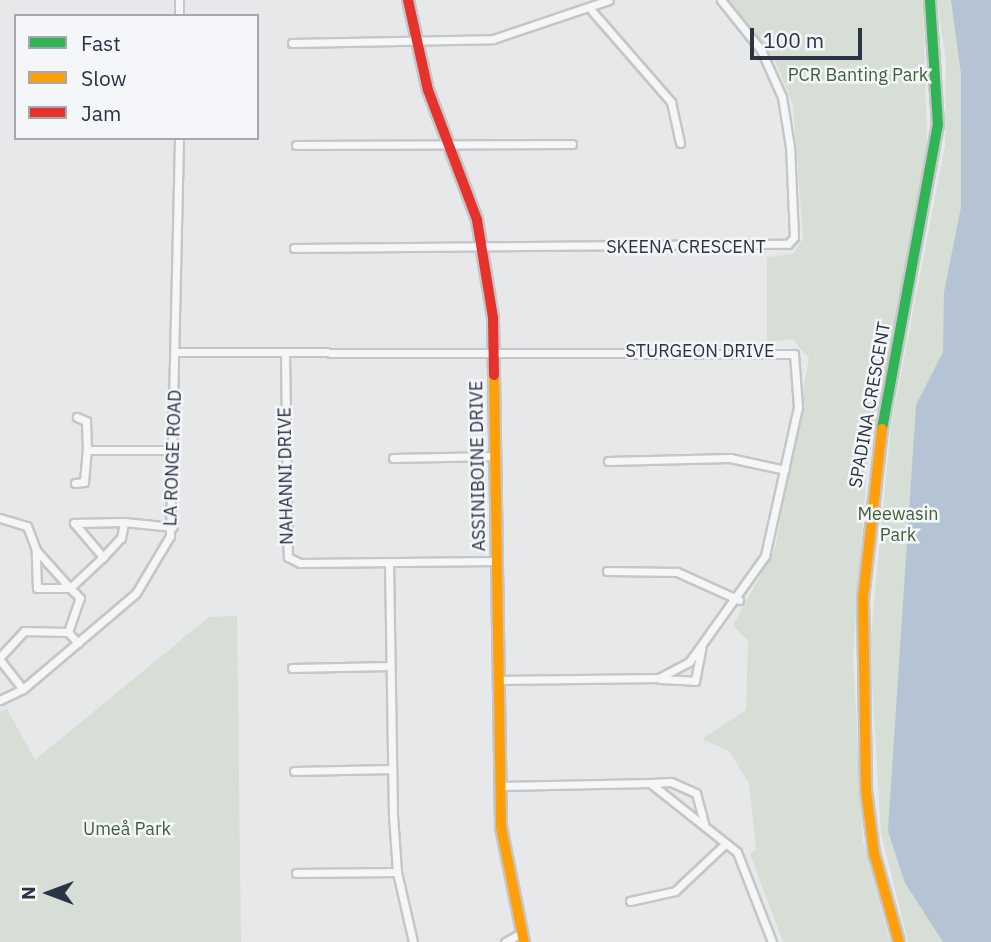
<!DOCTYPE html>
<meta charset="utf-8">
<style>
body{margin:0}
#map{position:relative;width:991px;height:942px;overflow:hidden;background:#e6e8ea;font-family:"IBM Plex Sans",sans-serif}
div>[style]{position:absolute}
.green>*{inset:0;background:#d6ded6}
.water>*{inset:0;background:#b4c4d5}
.roads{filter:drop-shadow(2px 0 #c4c6c8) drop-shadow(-2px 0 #c4c6c8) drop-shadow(0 2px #c4c6c8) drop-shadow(0 -2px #c4c6c8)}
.street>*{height:7px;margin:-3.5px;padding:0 3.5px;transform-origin:3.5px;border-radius:3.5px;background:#f5f6f7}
.fast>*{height:10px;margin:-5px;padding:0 5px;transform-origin:5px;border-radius:5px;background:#30b455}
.slow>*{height:10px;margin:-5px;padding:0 5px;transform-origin:5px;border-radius:5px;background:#ff9f0a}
.jam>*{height:10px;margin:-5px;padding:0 5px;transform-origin:5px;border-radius:5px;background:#e5322d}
span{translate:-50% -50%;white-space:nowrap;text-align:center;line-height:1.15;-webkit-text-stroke:5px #f4f6f9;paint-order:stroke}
.park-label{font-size:18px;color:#3f6138}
.street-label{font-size:18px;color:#2b3445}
.legend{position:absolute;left:14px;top:14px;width:245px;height:126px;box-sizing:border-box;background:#f4f6f9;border:2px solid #a4a8b1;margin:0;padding:9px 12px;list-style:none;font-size:21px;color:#2b3445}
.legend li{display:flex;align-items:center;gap:14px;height:35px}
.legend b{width:35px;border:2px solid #a4a8b1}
.north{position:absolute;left:14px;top:858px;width:70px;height:70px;-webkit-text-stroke:5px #f4f6f9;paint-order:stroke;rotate:270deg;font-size:19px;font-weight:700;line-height:28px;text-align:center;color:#2b3445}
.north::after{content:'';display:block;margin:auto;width:24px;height:32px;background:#2b3445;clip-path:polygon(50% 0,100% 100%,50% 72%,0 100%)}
.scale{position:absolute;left:750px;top:28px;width:112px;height:32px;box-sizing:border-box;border:4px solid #2b3445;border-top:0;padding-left:9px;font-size:21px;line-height:24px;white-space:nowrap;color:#2b3445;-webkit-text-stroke:5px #f4f6f9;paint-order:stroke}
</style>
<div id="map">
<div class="green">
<i style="clip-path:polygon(729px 0,923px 0,927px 151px,867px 469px,853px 655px,863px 841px,890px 942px,783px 942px,750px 854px,756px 849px,749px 783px,729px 751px,702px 739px,746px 710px,748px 641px,733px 625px,775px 549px,809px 358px,792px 339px,767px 342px,767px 257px,793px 254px,803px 238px,793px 104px,775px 61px)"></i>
<i style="clip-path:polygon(937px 0,957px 0,964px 102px,960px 942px,908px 942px,881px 833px,870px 646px,891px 425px,945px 146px,946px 61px)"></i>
<i style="clip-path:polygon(237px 616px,241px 942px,0 942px,0 712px,7px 709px,35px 760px,209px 617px)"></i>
</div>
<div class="water">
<i style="clip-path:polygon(951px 0,991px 0,991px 942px,943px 942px,905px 883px,888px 831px,916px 405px,943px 352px,944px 292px,961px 207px,961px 74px)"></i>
</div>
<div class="roads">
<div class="street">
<i style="left:592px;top:11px;width:121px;rotate:49deg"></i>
<i style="left:671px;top:102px;width:42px;rotate:77.6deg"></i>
<i style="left:179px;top:16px;width:16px;rotate:-90deg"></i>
<i style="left:292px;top:43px;width:201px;rotate:-1.1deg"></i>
<i style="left:493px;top:39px;width:122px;rotate:-18.6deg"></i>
<i style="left:296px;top:145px;width:276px;rotate:-0.2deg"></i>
<i style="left:294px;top:248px;width:494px;rotate:-0.5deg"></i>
<i style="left:788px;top:244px;width:9px;rotate:-49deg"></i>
<i style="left:794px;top:237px;width:90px;rotate:-92.5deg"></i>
<i style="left:790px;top:147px;width:51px;rotate:-99.1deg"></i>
<i style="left:782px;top:97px;width:51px;rotate:-114.1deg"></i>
<i style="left:761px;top:50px;width:64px;rotate:-128.7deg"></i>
<i style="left:176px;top:352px;width:618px;rotate:0.19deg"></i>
<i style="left:794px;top:354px;width:53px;rotate:85.7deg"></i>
<i style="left:798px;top:407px;width:153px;rotate:102.5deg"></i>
<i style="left:765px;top:556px;width:130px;rotate:125.6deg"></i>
<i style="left:689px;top:662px;width:34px;rotate:152deg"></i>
<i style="left:659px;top:678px;width:161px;rotate:179.3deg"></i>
<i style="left:285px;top:352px;width:205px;rotate:89.2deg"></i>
<i style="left:288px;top:557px;width:13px;rotate:27deg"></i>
<i style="left:300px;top:563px;width:196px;rotate:-0.6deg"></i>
<i style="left:87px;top:450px;width:88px"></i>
<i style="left:393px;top:458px;width:102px;rotate:-1.1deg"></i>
<i style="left:608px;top:461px;width:122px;rotate:-1.4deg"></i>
<i style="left:730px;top:458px;width:56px;rotate:12.3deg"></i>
<i style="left:75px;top:483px;width:9px;rotate:-6deg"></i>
<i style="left:84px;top:482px;width:32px;rotate:-85deg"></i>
<i style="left:87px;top:450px;width:29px;rotate:-92deg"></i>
<i style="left:86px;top:421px;width:10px;rotate:-156deg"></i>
<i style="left:0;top:518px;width:28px;rotate:17deg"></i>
<i style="left:27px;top:526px;width:26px;rotate:69deg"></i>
<i style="left:124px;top:522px;width:49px;rotate:5.8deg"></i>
<i style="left:389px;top:562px;width:253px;rotate:89.1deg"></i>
<i style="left:393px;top:815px;width:57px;rotate:86deg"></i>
<i style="left:397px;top:872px;width:72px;rotate:77.1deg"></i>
<i style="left:607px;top:571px;width:70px;rotate:0.8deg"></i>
<i style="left:677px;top:572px;width:68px;rotate:24.3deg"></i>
<i style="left:68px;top:632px;width:36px;rotate:-71deg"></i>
<i style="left:80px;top:598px;width:14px;rotate:-135deg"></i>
<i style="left:70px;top:588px;width:33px;rotate:180deg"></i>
<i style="left:37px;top:588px;width:38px;rotate:-92deg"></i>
<i style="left:36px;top:550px;width:51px;rotate:48.2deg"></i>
<i style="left:70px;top:588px;width:45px;rotate:-43.2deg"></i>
<i style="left:103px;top:557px;width:26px;rotate:-47deg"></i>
<i style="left:121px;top:538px;width:16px;rotate:-79deg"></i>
<i style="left:124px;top:522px;width:50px;rotate:178.9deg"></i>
<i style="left:74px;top:523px;width:45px;rotate:49.5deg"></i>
<i style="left:0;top:657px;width:35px;rotate:-47deg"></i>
<i style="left:24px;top:631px;width:44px;rotate:1.3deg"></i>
<i style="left:68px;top:632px;width:15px;rotate:48deg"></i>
<i style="left:0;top:660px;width:37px;rotate:52deg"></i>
<i style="left:292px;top:668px;width:98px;rotate:-1.2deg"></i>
<i style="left:660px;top:679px;width:35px;rotate:3deg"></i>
<i style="left:695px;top:681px;width:33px;rotate:-79deg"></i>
<i style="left:0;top:700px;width:25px;rotate:-26deg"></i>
<i style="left:23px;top:689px;width:148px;rotate:-40.3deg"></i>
<i style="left:136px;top:593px;width:66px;rotate:-59.2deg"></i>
<i style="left:170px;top:536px;width:398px;rotate:-88.7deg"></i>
<i style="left:294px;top:771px;width:98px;rotate:-1.2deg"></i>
<i style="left:651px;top:783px;width:20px;rotate:-3deg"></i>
<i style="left:671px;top:782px;width:27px;rotate:24deg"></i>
<i style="left:696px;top:793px;width:31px;rotate:75deg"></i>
<i style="left:501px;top:786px;width:149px;rotate:-1.2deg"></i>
<i style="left:650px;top:783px;width:111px;rotate:38.4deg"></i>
<i style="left:737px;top:852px;width:97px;rotate:68.7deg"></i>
<i style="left:296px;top:873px;width:101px;rotate:-0.6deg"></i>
<i style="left:630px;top:901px;width:46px;rotate:-12.5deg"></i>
<i style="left:675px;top:891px;width:69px;rotate:-43.2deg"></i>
<i style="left:505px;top:942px;width:18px;rotate:-29deg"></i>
</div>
<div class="fast">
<i style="left:882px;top:429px;width:309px;rotate:-79.6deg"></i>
<i style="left:938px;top:125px;width:125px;rotate:-93.7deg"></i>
</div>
<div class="slow">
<i style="left:494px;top:375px;width:452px;rotate:89.1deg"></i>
<i style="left:501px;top:827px;width:117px;rotate:78.7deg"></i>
<i style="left:882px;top:429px;width:170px;rotate:96.4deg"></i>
<i style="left:863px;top:598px;width:192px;rotate:89.1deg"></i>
<i style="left:866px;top:790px;width:64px;rotate:82.8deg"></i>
<i style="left:874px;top:853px;width:92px;rotate:74.3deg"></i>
</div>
<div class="jam">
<i style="left:408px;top:0;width:92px;rotate:77.5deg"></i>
<i style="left:428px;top:90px;width:139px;rotate:69.3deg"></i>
<i style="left:477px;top:220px;width:99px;rotate:80.7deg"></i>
<i style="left:493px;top:318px;width:57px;rotate:89deg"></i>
</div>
</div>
<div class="park-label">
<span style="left:858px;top:75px">PCR Banting Park</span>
<span style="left:898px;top:525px">Meewasin<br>Park</span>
<span style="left:127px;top:829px">Umeå Park</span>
</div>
<div class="street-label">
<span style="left:686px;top:247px">SKEENA CRESCENT</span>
<span style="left:700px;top:351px">STURGEON DRIVE</span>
<span style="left:870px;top:405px;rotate:-80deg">SPADINA CRESCENT</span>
<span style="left:173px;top:458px;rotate:-88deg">LA RONGE ROAD</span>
<span style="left:478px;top:466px;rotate:-91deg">ASSINIBOINE DRIVE</span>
<span style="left:286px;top:476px;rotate:-91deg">NAHANNI DRIVE</span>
</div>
<ul class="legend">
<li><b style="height:9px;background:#30b455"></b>Fast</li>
<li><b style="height:9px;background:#ff9f0a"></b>Slow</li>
<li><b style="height:9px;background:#e5322d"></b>Jam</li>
</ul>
<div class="north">N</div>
<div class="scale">100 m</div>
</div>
